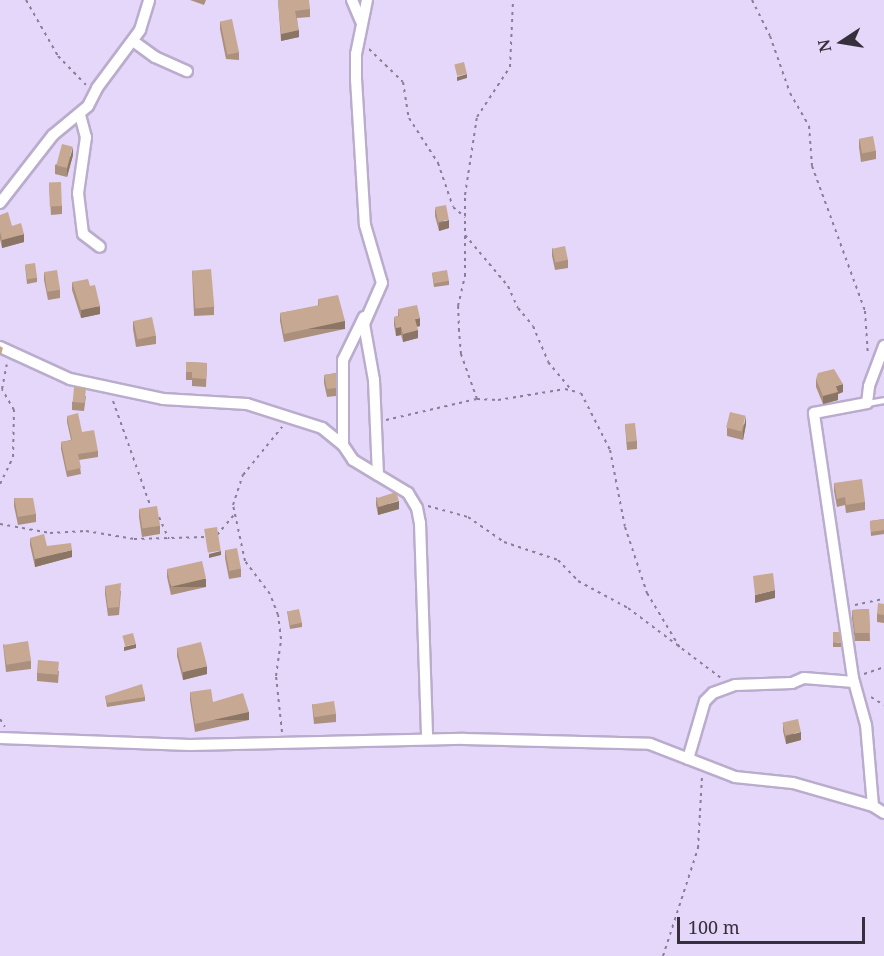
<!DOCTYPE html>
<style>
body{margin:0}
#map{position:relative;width:884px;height:956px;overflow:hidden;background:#e5d7f9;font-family:"Noto Serif",serif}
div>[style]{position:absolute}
.path>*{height:2px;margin-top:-1px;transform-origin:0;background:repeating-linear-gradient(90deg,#887e95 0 3px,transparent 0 7.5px)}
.roads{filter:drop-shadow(2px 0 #baaccc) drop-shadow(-2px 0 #baaccc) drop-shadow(0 2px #baaccc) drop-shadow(0 -2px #baaccc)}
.service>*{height:5px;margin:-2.5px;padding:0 2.5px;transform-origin:2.5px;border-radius:2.5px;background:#fff}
.minor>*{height:10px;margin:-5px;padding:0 5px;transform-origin:5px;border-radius:5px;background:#fff}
.wall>*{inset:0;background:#ab907e}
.shaded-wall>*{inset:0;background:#8b7666;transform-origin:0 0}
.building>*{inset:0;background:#c7a892;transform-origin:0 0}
span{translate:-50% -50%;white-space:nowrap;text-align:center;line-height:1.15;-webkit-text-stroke:4.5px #e5d7f9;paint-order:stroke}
.north{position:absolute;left:812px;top:12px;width:60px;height:60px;-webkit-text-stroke:4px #e5d7f9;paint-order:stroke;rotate:258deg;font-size:16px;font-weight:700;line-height:24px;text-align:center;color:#36303d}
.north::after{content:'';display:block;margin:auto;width:21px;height:27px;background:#36303d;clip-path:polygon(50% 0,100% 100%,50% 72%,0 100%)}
.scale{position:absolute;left:677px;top:917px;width:188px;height:27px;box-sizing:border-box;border:3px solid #36303d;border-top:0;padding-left:8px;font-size:18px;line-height:21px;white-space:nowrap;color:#36303d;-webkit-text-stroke:4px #e5d7f9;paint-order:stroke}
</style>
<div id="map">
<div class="path">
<i style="left:26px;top:0;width:64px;rotate:60.3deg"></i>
<i style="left:58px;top:56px;width:40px;rotate:46deg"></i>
<i style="left:752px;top:0;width:40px;rotate:63.4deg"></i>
<i style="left:770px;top:36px;width:60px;rotate:70.7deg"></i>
<i style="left:790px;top:93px;width:38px;rotate:60deg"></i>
<i style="left:809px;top:126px;width:40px;rotate:85.7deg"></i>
<i style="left:812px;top:166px;width:154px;rotate:69.9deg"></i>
<i style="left:865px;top:311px;width:45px;rotate:86.2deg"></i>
<i style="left:369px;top:49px;width:47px;rotate:44.1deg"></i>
<i style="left:403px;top:82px;width:36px;rotate:81deg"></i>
<i style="left:409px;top:118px;width:54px;rotate:57.2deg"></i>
<i style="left:438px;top:163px;width:46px;rotate:71.2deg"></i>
<i style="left:453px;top:207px;width:16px;rotate:40deg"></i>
<i style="left:465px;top:235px;width:67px;rotate:49.9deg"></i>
<i style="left:508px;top:286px;width:24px;rotate:66deg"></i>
<i style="left:518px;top:308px;width:23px;rotate:50deg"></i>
<i style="left:533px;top:326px;width:39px;rotate:67deg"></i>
<i style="left:548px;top:362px;width:34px;rotate:50deg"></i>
<i style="left:477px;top:399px;width:48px;rotate:-109.6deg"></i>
<i style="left:461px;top:354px;width:23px;rotate:-95deg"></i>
<i style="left:459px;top:331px;width:25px;rotate:-92deg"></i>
<i style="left:458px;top:306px;width:31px;rotate:-77deg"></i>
<i style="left:465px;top:276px;width:81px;rotate:-90deg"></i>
<i style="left:465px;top:195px;width:79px;rotate:-81.3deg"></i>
<i style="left:477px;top:117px;width:60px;rotate:-56.6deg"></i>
<i style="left:510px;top:67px;width:67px;rotate:-87.4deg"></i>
<i style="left:113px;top:401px;width:114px;rotate:70.4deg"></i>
<i style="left:386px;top:420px;width:93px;rotate:-13deg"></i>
<i style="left:477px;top:399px;width:21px;rotate:3deg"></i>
<i style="left:498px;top:400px;width:68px;rotate:-9.3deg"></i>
<i style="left:565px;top:389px;width:16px;rotate:14deg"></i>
<i style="left:581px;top:393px;width:64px;rotate:63deg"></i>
<i style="left:610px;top:450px;width:78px;rotate:79deg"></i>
<i style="left:625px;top:527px;width:70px;rotate:71.6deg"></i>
<i style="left:647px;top:593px;width:64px;rotate:59deg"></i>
<i style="left:0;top:484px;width:30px;rotate:-64deg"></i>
<i style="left:13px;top:457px;width:47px;rotate:-88.8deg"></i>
<i style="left:14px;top:410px;width:24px;rotate:-120deg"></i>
<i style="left:2px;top:389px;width:25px;rotate:-79deg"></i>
<i style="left:428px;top:506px;width:41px;rotate:15.4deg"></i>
<i style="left:468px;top:517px;width:44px;rotate:34.8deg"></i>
<i style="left:504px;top:542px;width:57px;rotate:18.4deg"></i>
<i style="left:558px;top:560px;width:29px;rotate:46deg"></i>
<i style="left:578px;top:581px;width:57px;rotate:28.4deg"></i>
<i style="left:628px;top:608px;width:116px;rotate:37deg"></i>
<i style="left:159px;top:517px;width:24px;rotate:66deg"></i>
<i style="left:0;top:524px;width:51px;rotate:10.2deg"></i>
<i style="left:50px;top:533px;width:36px;rotate:-3deg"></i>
<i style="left:86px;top:531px;width:49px;rotate:9.5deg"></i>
<i style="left:134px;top:539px;width:72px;rotate:-1.6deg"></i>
<i style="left:217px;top:535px;width:26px;rotate:-50deg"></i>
<i style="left:855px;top:605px;width:30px;rotate:-12deg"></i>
<i style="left:864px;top:674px;width:21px;rotate:-19deg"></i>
<i style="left:871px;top:697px;width:15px;rotate:32deg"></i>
<i style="left:0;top:719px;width:9px;rotate:58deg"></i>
<i style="left:282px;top:732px;width:56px;rotate:-96.1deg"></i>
<i style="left:276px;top:676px;width:37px;rotate:-82deg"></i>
<i style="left:281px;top:639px;width:24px;rotate:-97deg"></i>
<i style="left:278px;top:615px;width:22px;rotate:-111deg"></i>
<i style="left:270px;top:594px;width:41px;rotate:-127.1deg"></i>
<i style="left:245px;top:561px;width:57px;rotate:-102.1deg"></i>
<i style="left:233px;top:505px;width:32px;rotate:-72deg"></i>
<i style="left:243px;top:475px;width:62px;rotate:-50.9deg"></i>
<i style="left:663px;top:956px;width:114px;rotate:-72deg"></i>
<i style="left:698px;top:848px;width:72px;rotate:-86.8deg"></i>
</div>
<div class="roads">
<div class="service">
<i style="left:867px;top:403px;width:17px;rotate:-10deg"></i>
</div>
<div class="minor">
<i style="left:352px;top:0;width:23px;rotate:67deg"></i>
<i style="left:367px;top:0;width:55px;rotate:101.5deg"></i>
<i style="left:356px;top:54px;width:25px;rotate:90deg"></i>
<i style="left:356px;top:79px;width:146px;rotate:86.5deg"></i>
<i style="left:365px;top:225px;width:60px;rotate:73.7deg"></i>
<i style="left:382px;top:283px;width:45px;rotate:113.7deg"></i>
<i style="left:364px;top:324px;width:57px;rotate:79.9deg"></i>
<i style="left:374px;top:380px;width:95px;rotate:87.6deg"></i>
<i style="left:378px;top:475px;width:35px;rotate:31deg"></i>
<i style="left:408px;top:493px;width:17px;rotate:59deg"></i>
<i style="left:417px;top:508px;width:15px;rotate:79deg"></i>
<i style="left:420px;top:523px;width:216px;rotate:88.1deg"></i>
<i style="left:133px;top:41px;width:27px;rotate:36deg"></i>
<i style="left:155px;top:57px;width:35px;rotate:24deg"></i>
<i style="left:80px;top:115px;width:23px;rotate:75deg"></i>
<i style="left:86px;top:137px;width:57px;rotate:98.1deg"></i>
<i style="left:78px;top:193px;width:41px;rotate:83deg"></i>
<i style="left:83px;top:234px;width:21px;rotate:37deg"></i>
<i style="left:0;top:203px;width:86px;rotate:-52.1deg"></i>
<i style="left:53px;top:135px;width:45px;rotate:-39.6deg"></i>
<i style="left:88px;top:106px;width:20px;rotate:-63deg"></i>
<i style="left:97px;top:88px;width:72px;rotate:-53.4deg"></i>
<i style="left:140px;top:30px;width:31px;rotate:-73deg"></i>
<i style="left:364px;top:317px;width:48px;rotate:116deg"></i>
<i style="left:343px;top:360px;width:85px;rotate:90deg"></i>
<i style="left:343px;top:445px;width:18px;rotate:56deg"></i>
<i style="left:353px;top:460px;width:29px;rotate:31deg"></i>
<i style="left:0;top:347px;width:77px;rotate:24.6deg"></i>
<i style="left:70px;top:379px;width:95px;rotate:12.1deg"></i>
<i style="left:163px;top:399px;width:84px;rotate:3.4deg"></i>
<i style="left:247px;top:404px;width:79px;rotate:17.7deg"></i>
<i style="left:322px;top:428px;width:27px;rotate:39deg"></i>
<i style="left:0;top:738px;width:190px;rotate:2.1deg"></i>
<i style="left:190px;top:745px;width:274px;rotate:-1.3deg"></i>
<i style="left:464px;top:739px;width:186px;rotate:1.5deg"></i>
<i style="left:650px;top:744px;width:91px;rotate:21.2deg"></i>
<i style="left:735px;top:777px;width:58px;rotate:5.9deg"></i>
<i style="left:793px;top:783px;width:83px;rotate:16deg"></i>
<i style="left:873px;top:806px;width:13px;rotate:32deg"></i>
<i style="left:688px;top:759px;width:60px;rotate:-73.7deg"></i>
<i style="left:705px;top:701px;width:11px;rotate:-45deg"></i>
<i style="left:713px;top:693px;width:23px;rotate:-20deg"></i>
<i style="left:735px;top:685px;width:57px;rotate:-2deg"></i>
<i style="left:792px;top:683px;width:13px;rotate:-23deg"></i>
<i style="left:804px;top:678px;width:50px;rotate:4.6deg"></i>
<i style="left:873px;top:806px;width:81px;rotate:-94.9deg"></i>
<i style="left:866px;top:725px;width:49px;rotate:-105.5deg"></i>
<i style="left:853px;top:678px;width:268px;rotate:-98.4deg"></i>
<i style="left:814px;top:413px;width:54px;rotate:-10.7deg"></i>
<i style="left:867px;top:403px;width:17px;rotate:-83deg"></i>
<i style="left:869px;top:386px;width:43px;rotate:-69.4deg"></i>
</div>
</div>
<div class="wall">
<i style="clip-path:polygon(190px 0,206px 0,204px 5px)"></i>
<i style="clip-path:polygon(278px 0,310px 9px,310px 17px,297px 18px,299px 37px,281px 41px)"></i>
<i style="clip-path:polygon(220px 21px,239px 52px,239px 60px,226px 59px,220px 29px)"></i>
<i style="clip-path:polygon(859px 139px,876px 151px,876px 159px,861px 162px,859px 147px)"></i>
<i style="clip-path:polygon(73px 155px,67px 177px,55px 174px,55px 165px)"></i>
<i style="clip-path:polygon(49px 183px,62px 206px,62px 214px,51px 215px)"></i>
<i style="clip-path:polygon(435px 208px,449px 228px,439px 231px,435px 216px)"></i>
<i style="clip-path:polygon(0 215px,12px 226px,24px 242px,2px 248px,0 239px)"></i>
<i style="clip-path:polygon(552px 248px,568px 260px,568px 268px,555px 270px,552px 256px)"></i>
<i style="clip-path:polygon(25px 265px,37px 278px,37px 282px,27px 284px)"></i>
<i style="clip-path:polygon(192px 270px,214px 307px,214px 315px,194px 316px)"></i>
<i style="clip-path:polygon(44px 272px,60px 290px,60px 298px,48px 300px,44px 280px)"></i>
<i style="clip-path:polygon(432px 273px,449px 281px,449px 285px,434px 287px)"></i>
<i style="clip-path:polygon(72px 282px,90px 286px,100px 314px,81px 318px,72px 290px)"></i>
<i style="clip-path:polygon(318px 299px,345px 329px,284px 342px,280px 321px,280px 313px,318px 306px)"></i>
<i style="clip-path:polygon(398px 309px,420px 326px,417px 327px,418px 338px,403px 342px,401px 335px,396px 336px,394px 325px,394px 317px,398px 316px)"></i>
<i style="clip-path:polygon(133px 321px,156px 336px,156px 344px,136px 347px,133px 329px)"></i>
<i style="clip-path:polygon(186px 362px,207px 363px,206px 387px,192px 386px,192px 380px,186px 380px)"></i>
<i style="clip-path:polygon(336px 373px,336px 396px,327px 397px,324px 383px,324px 375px)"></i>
<i style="clip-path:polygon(816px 379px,843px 392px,838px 394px,838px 400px,823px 404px,816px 387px)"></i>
<i style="clip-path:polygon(86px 396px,84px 411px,72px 410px,72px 402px)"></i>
<i style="clip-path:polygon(67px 416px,98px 451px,98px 457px,79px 460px,81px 474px,67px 477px,61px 449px,61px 442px,71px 440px,67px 422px)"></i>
<i style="clip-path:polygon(625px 424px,637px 441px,637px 449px,627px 450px)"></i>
<i style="clip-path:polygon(746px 424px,743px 440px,727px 436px,727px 428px)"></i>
<i style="clip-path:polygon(834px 483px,865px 502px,865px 510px,846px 513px,845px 505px,837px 507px,834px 491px)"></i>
<i style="clip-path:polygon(376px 497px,399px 509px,378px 515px,376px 505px)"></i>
<i style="clip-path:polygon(14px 498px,36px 514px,36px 522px,18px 525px,14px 506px)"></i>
<i style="clip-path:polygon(139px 509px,160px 526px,160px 534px,142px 537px,139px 517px)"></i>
<i style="clip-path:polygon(884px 519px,884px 534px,871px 536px,870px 521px)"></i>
<i style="clip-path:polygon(30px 538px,47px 546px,72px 557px,35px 567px,30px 545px)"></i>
<i style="clip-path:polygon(225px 550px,241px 569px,241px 577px,229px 579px,225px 558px)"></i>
<i style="clip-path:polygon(167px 569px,206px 587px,171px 595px,167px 577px)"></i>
<i style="clip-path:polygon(105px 586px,121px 591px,119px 615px,108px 616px,105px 594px)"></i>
<i style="clip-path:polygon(884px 604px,884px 623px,877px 622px,877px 614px)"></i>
<i style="clip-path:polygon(869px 609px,870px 641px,855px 641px,852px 618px,852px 610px)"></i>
<i style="clip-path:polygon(287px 611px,302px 623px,302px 627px,290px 629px)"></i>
<i style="clip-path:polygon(833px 642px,841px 643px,841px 647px,833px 647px)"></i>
<i style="clip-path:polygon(3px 644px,31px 661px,31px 669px,6px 672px)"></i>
<i style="clip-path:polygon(177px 648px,207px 674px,183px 680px,177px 656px)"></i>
<i style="clip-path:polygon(59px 671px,58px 683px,37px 681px,37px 673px)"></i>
<i style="clip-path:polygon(190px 692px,213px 702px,249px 720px,195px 732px,190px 700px)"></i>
<i style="clip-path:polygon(105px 696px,145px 697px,145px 701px,107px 707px)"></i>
<i style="clip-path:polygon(312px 704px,336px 714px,336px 722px,314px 724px)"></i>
<i style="clip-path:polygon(783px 723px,801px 740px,786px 744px,783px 731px)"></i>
</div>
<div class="shaded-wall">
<i style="clip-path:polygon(299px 30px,299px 37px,281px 41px,281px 34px)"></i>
<i style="clip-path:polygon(467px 74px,467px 78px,457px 81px,457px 77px)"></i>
<i style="clip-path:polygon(73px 147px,73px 155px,67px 177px,67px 169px)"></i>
<i style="clip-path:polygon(449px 220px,449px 228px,439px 231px,439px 223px)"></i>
<i style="clip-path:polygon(24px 234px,24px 242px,2px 248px,2px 240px)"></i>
<i style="clip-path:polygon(100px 306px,100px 314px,81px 318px,81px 310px)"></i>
<i style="clip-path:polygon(420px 318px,420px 326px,415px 327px,415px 319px)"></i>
<i style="left:345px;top:321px;width:8px;height:62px;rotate:90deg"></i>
<i style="clip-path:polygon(401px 327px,401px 335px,396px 336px,396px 328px)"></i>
<i style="clip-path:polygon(418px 330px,418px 338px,403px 342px,403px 334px)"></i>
<i style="clip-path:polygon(843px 384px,843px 392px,838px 394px,838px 400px,823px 404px,823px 396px,836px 386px)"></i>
<i style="clip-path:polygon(746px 416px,746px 424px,743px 440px,743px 431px)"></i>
<i style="clip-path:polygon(399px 501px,399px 509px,378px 515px,378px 507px)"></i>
<i style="clip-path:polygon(72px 550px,72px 557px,35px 567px,35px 559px)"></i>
<i style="clip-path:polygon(221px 551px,221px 555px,209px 558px,209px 554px)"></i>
<i style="left:206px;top:579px;width:8px;height:36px;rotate:90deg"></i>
<i style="clip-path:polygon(775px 590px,775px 598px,755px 603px,755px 595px)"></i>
<i style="clip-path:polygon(136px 644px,136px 648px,124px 651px,124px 647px)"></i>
<i style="clip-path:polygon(207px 666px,207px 674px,183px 680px,183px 672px)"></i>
<i style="left:249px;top:712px;width:8px;height:55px;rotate:90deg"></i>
<i style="clip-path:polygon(801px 732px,801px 740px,786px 744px,786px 736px)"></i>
</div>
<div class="building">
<i style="clip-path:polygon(278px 0,309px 0,310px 9px,295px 11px,299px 30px,281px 34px)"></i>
<i style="left:232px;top:19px;width:34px;height:12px;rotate:78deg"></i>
<i style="left:464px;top:62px;width:12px;height:10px;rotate:76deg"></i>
<i style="left:873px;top:136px;width:15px;height:14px;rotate:79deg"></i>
<i style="left:62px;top:144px;width:11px;height:22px;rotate:15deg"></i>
<i style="left:61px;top:182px;width:24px;height:12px;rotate:88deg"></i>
<i style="left:446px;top:205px;width:15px;height:11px;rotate:79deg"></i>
<i style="clip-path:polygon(8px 212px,12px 226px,21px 223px,24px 234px,2px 240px,0 231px,0 215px)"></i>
<i style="left:565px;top:246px;width:14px;height:13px;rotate:78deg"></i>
<i style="left:35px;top:263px;width:15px;height:10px;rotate:82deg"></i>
<i style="left:211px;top:269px;width:38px;height:19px;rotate:85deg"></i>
<i style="left:57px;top:270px;width:20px;height:13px;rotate:81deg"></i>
<i style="left:447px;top:270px;width:11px;height:15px;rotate:80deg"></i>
<i style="clip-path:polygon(88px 279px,90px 286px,95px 285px,100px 306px,81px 310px,72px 282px)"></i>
<i style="clip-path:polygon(338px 295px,345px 321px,284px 334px,280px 313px,319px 305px,318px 299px)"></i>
<i style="clip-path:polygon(417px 305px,420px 318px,415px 319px,418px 330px,403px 334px,401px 327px,396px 328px,394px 317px,399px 316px,398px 309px)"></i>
<i style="left:152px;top:317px;width:19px;height:19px;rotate:78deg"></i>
<i style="clip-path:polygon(0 346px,3px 348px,1px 355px,0 355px)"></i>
<i style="clip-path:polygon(186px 362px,207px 363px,206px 379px,192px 378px,192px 372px,186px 372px)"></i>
<i style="clip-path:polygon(834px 369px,843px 384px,836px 386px,838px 392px,823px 396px,816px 379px,818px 373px)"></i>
<i style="clip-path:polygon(336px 373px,336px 388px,327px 389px,324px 375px)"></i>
<i style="left:74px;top:387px;width:12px;height:15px;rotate:5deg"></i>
<i style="left:730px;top:412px;width:16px;height:16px;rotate:14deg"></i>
<i style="clip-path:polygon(78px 413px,82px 432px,94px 430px,98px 451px,78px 454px,81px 468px,67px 471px,61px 442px,72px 440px,67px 416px)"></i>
<i style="left:635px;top:423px;width:18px;height:10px;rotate:84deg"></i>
<i style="clip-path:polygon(862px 479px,865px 502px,846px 505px,845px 497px,837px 499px,834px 483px)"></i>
<i style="left:396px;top:492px;width:9px;height:21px;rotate:72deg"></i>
<i style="clip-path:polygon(14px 498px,33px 498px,36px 514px,18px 517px)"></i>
<i style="left:157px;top:506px;width:20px;height:18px;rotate:81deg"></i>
<i style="clip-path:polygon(884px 519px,884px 530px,871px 532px,870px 521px)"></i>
<i style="left:217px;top:527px;width:24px;height:13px;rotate:81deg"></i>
<i style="clip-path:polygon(44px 534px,47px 546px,71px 543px,72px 550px,35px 559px,30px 538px)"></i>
<i style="left:237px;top:548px;width:21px;height:12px;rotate:79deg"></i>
<i style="left:202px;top:561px;width:18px;height:36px;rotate:77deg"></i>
<i style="clip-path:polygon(773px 573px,775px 590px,755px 595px,753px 576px)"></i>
<i style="clip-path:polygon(121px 583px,119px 607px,108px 608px,105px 586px)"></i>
<i style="clip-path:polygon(878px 603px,884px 604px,884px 615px,877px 614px)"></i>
<i style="left:299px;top:609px;width:14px;height:12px;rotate:78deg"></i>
<i style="clip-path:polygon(869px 609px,870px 633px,855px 633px,852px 610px)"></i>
<i style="clip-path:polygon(833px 632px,839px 632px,841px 643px,833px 642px)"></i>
<i style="left:133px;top:633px;width:11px;height:11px;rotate:75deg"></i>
<i style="left:28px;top:641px;width:20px;height:25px;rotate:81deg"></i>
<i style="left:201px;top:642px;width:25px;height:25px;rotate:76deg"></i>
<i style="left:38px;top:660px;width:21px;height:13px;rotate:5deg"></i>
<i style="clip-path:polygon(142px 684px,145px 697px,107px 703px,105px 696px)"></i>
<i style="clip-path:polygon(211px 689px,213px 702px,243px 693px,249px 712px,195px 724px,190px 692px)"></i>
<i style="left:334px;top:701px;width:13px;height:22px;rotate:81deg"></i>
<i style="left:798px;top:719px;width:13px;height:16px;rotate:77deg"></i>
</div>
<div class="north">N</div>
<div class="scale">100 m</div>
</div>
